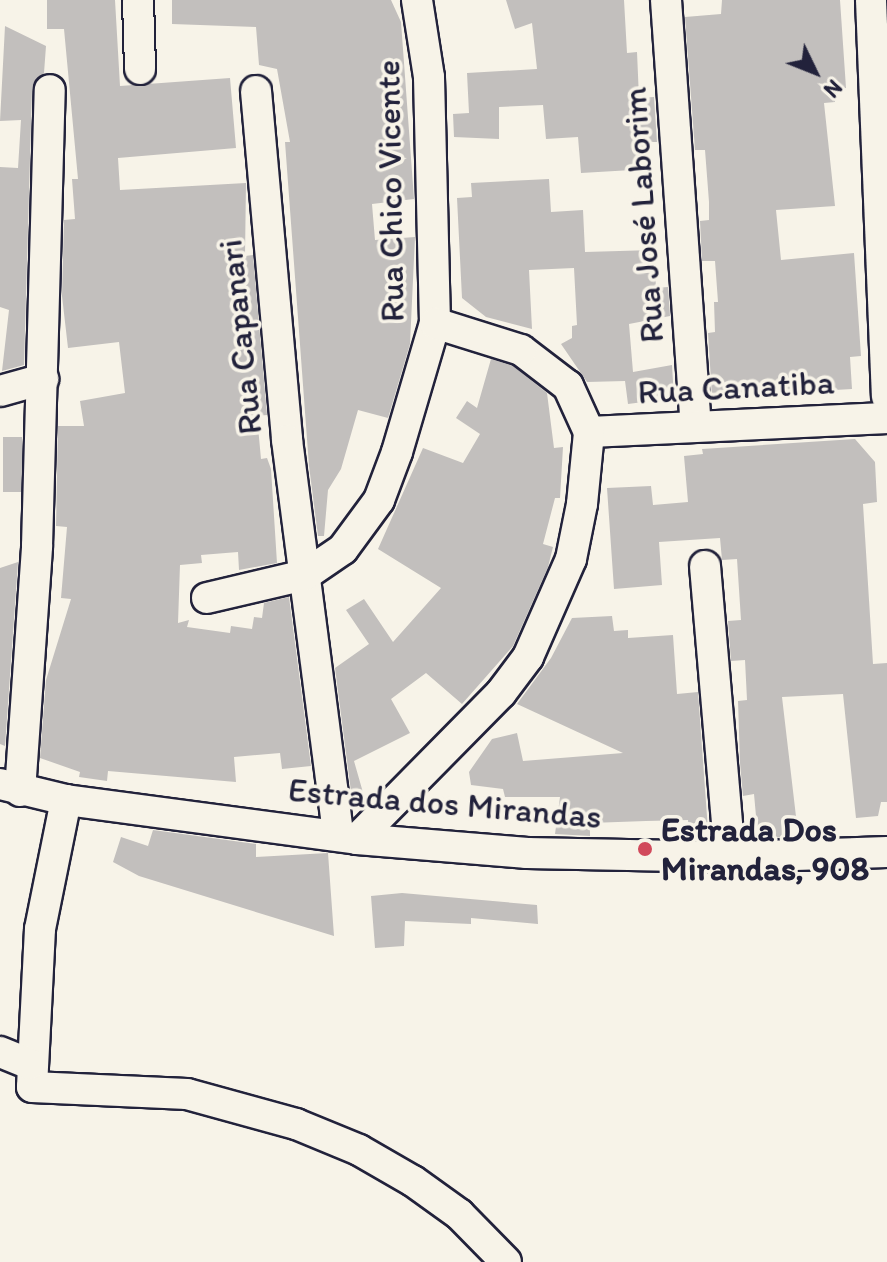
<!DOCTYPE html>
<meta charset="utf-8">
<style>
body{margin:0}
#map{position:relative;width:887px;height:1262px;overflow:hidden;background:#f7f3e8;font-family:Itim,sans-serif}
div>[style]{position:absolute}
.building>*{inset:0;background:#c2bfbd;transform-origin:0 0}
.roads{filter:drop-shadow(2px 0 #22223b) drop-shadow(-2px 0 #22223b) drop-shadow(0 2px #22223b) drop-shadow(0 -2px #22223b)}
.minor>*{height:30px;margin:-15px;padding:0 15px;transform-origin:15px;border-radius:15px;background:#f7f3e8}
.dots>*{width:22px;height:22px;translate:-50% -50%;box-sizing:border-box;border:4px solid #f7f3e8;border-radius:50%}
span{translate:-50% -50%;white-space:nowrap;text-align:center;line-height:1.15;-webkit-text-stroke:7px #f7f3e8;paint-order:stroke}
.street-label{font-size:34px;color:#22223b}
.poi-label{font-size:34px;color:#22223b;font-weight:700}
.left{translate:0 -50%;text-align:left}
.north{position:absolute;left:775px;top:32px;width:80px;height:80px;-webkit-text-stroke:6px #f7f3e8;paint-order:stroke;rotate:133deg;font-size:22px;font-weight:700;line-height:32px;text-align:center;color:#22223b}
.north::after{content:'';display:block;margin:auto;width:28px;height:36px;background:#22223b;clip-path:polygon(50% 0,100% 100%,50% 72%,0 100%)}
</style>
<div id="map">
<div class="building">
<i style="clip-path:polygon(47px 0,115px 0,120px 86px,230px 78px,236px 148px,118px 158px,120px 190px,246px 183px,245px 256px,253px 255px,267px 415px,257px 416px,261px 459px,267px 458px,271px 469px,277px 563px,239px 570px,238px 552px,201px 555px,202px 563px,180px 565px,178px 623px,189px 620px,187px 627px,230px 633px,231px 626px,252px 629px,254px 617px,262px 618px,264px 603px,289px 597px,311px 766px,282px 769px,280px 753px,234px 757px,236px 782px,108px 771px,107px 781px,79px 777px,80px 772px,40px 758px,46px 680px,71px 599px,61px 598px,67px 527px,56px 526px,58px 426px,84px 426px,80px 401px,125px 393px,119px 342px,68px 348px,62px 296px,64px 220px,75px 219px,72px 179px,78px 179px,64px 29px,47px 29px)"></i>
<i style="clip-path:polygon(172px 0,391px 0,401px 22px,414px 199px,372px 204px,375px 240px,415px 237px,410px 344px,388px 418px,358px 410px,341px 469px,328px 490px,324px 536px,318px 536px,309px 466px,285px 142px,290px 142px,277px 69px,259px 65px,256px 27px,172px 24px)"></i>
<i style="clip-path:polygon(506px 0,624px 0,627px 53px,637px 52px,639px 98px,654px 97px,657px 142px,647px 142px,649px 164px,632px 165px,632px 170px,581px 173px,578px 137px,546px 139px,543px 105px,499px 107px,499px 139px,454px 137px,453px 114px,469px 113px,467px 73px,537px 69px,532px 23px,515px 29px)"></i>
<i style="clip-path:polygon(722px 0,840px 0,846px 88px,834px 89px,835px 102px,824px 103px,835px 206px,776px 210px,781px 260px,854px 253px,861px 356px,850px 357px,852px 389px,712px 397px,708px 333px,715px 332px,714px 302px,718px 302px,715px 261px,702px 261px,700px 221px,709px 220px,709px 202px,705px 150px,695px 150px,685px 17px,721px 14px)"></i>
<i style="clip-path:polygon(5px 26px,46px 46px,44px 73px,32px 89px,24px 365px,2px 371px,9px 310px,0 307px,0 167px,18px 168px,21px 120px,0 121px)"></i>
<i style="clip-path:polygon(549px 179px,551px 212px,583px 210px,585px 252px,654px 250px,656px 288px,668px 287px,670px 316px,629px 324px,633px 372px,672px 365px,674px 398px,628px 404px,625px 381px,587px 382px,561px 344px,572px 338px,572px 326px,577px 325px,574px 268px,529px 270px,532px 329px,486px 317px,462px 298px,457px 198px,472px 197px,471px 183px)"></i>
<i style="clip-path:polygon(491px 359px,513px 366px,547px 393px,554px 448px,563px 447px,560px 498px,555px 498px,543px 544px,553px 547px,548px 567px,513px 646px,462px 704px,426px 673px,391px 699px,410px 733px,354px 761px,364px 796px,353px 807px,335px 668px,369px 644px,346px 610px,364px 599px,393px 642px,441px 588px,378px 549px,423px 448px,463px 463px,480px 434px,456px 418px,467px 401px,477px 408px)"></i>
<i style="left:3px;top:437px;width:19px;height:55px"></i>
<i style="clip-path:polygon(855px 439px,875px 462px,877px 502px,863px 504px,873px 664px,887px 663px,887px 802px,881px 802px,878px 816px,856px 818px,843px 694px,782px 697px,797px 825px,791px 826px,793px 837px,758px 838px,754px 794px,743px 796px,740px 763px,738px 701px,747px 700px,745px 660px,731px 661px,728px 621px,741px 620px,737px 559px,722px 560px,720px 538px,659px 542px,662px 585px,614px 589px,607px 488px,651px 486px,653px 505px,688px 502px,684px 456px,703px 454px,702px 449px)"></i>
<i style="clip-path:polygon(18px 562px,5px 746px,0 744px,0 568px)"></i>
<i style="clip-path:polygon(612px 616px,614px 631px,628px 630px,628px 638px,673px 635px,677px 694px,698px 692px,708px 830px,689px 832px,688px 820px,646px 821px,590px 823px,590px 836px,555px 834px,560px 797px,505px 797px,503px 789px,471px 785px,469px 772px,492px 739px,517px 733px,523px 761px,623px 753px,517px 704px,551px 658px,572px 618px)"></i>
<i style="clip-path:polygon(153px 830px,256px 844px,256px 857px,328px 853px,334px 936px,139px 876px,113px 862px,121px 837px,148px 846px)"></i>
<i style="clip-path:polygon(402px 893px,537px 905px,538px 924px,471px 918px,471px 924px,405px 921px,404px 946px,375px 948px,371px 896px)"></i>
</div>
<div class="roads">
<div class="minor">
<i style="left:138px;top:0;width:69px;rotate:88.3deg"></i>
<i style="left:666px;top:0;width:427px;rotate:86deg"></i>
<i style="left:871px;top:0;width:397px;rotate:87.7deg"></i>
<i style="left:256px;top:91px;width:350px;rotate:84.9deg"></i>
<i style="left:287px;top:440px;width:398px;rotate:82.6deg"></i>
<i style="left:0;top:391px;width:45px;rotate:-15.6deg"></i>
<i style="left:589px;top:432px;width:298px;rotate:-2.7deg"></i>
<i style="left:705px;top:566px;width:292px;rotate:85.1deg"></i>
<i style="left:207px;top:598px;width:101px;rotate:-13.2deg"></i>
<i style="left:305px;top:575px;width:46px;rotate:-34.4deg"></i>
<i style="left:343px;top:549px;width:61px;rotate:-53.7deg"></i>
<i style="left:379px;top:500px;width:51px;rotate:-69.4deg"></i>
<i style="left:397px;top:452px;width:134px;rotate:-73.6deg"></i>
<i style="left:435px;top:323px;width:246px;rotate:-91.4deg"></i>
<i style="left:429px;top:77px;width:78px;rotate:-98.9deg"></i>
<i style="left:0;top:784px;width:68px;rotate:13.6deg"></i>
<i style="left:66px;top:800px;width:294px;rotate:7.6deg"></i>
<i style="left:357px;top:839px;width:171px;rotate:4.7deg"></i>
<i style="left:527px;top:853px;width:203px;rotate:1.1deg"></i>
<i style="left:730px;top:857px;width:157px;rotate:-1.8deg"></i>
<i style="left:20px;top:791px;width:246px;rotate:-86deg"></i>
<i style="left:37px;top:546px;width:456px;rotate:-88.4deg"></i>
<i style="left:66px;top:800px;width:132px;rotate:101.4deg"></i>
<i style="left:40px;top:929px;width:158px;rotate:92.9deg"></i>
<i style="left:32px;top:1087px;width:155px;rotate:2.6deg"></i>
<i style="left:187px;top:1094px;width:113px;rotate:15.4deg"></i>
<i style="left:296px;top:1124px;width:68px;rotate:22.4deg"></i>
<i style="left:359px;top:1150px;width:62px;rotate:29.9deg"></i>
<i style="left:413px;top:1181px;width:57px;rotate:35.7deg"></i>
<i style="left:459px;top:1214px;width:67px;rotate:45.6deg"></i>
<i style="left:357px;top:839px;width:205px;rotate:-45.4deg"></i>
<i style="left:501px;top:693px;width:45px;rotate:-53.1deg"></i>
<i style="left:528px;top:657px;width:107px;rotate:-66.3deg"></i>
<i style="left:571px;top:559px;width:56px;rotate:-78.7deg"></i>
<i style="left:582px;top:504px;width:72px;rotate:-84.4deg"></i>
<i style="left:589px;top:432px;width:51px;rotate:-114.5deg"></i>
<i style="left:568px;top:386px;width:59px;rotate:-142.5deg"></i>
<i style="left:521px;top:350px;width:90px;rotate:-162.6deg"></i>
<i style="left:0;top:1052px;width:32px;rotate:22deg"></i>
</div>
</div>
<div class="dots">
<i style="left:645px;top:849px;background:#d1495b"></i>
</div>
<div class="street-label">
<span style="left:390px;top:191px;rotate:-91deg">Rua Chico Vicente</span>
<span style="left:643px;top:215px;rotate:-94deg">Rua José Laborim</span>
<span style="left:240px;top:337px;rotate:-96deg">Rua Capanari</span>
<span style="left:736px;top:387px;rotate:-3deg">Rua Canatiba</span>
<span style="left:445px;top:803px;rotate:5deg">Estrada dos Mirandas</span>
</div>
<div class="poi-label">
<span class="left" style="left:661px;top:849px">Estrada Dos<br>Mirandas, 908</span>
</div>
<div class="north">N</div>
</div>
